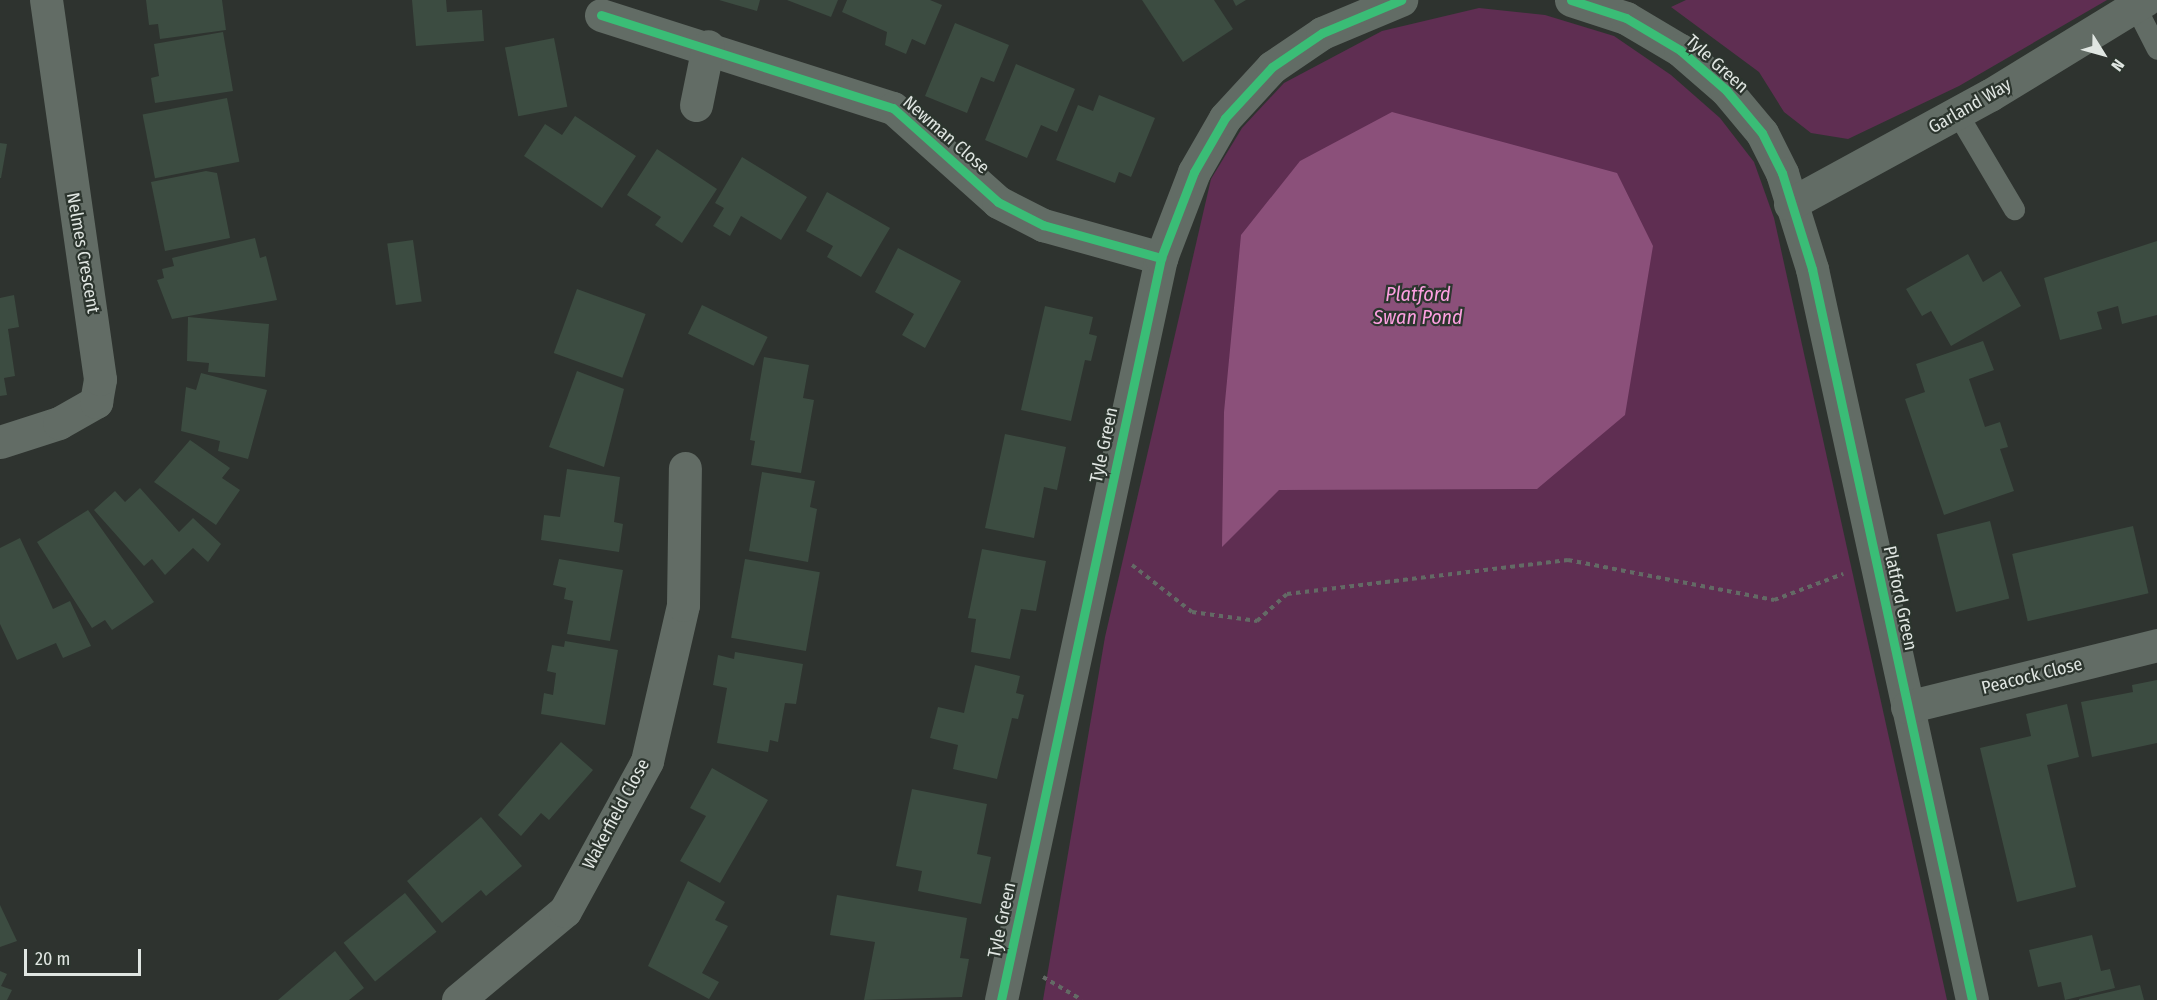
<!DOCTYPE html>
<style>
body{margin:0}
#map{position:relative;width:2157px;height:1000px;overflow:hidden;background:#2e332f;font-family:"Fira Sans Condensed",sans-serif}
div>[style]{position:absolute}
.green>*{inset:0;background:#5f2e52}
.water>*{inset:0;background:#8b507a}
.building>*{inset:0;background:#3c4c41;transform-origin:0 0}
.path>*{height:4px;margin-top:-2px;transform-origin:0;background:repeating-linear-gradient(90deg,#636a65 0 4.5px,transparent 0 9px)}
.service>*{height:21px;margin:-10.5px;padding:0 10.5px;transform-origin:10.5px;border-radius:10.5px;background:#626c65}
.minor>*{height:33px;margin:-16.5px;padding:0 16.5px;transform-origin:16.5px;border-radius:16.5px;background:#626c65}
.cycleway>*{height:9px;margin:-4.5px;padding:0 4.5px;transform-origin:4.5px;border-radius:4.5px;background:#3abd76}
span{translate:-50% -50%;white-space:nowrap;text-align:center;line-height:1.15;-webkit-text-stroke:4.5px #2c352e;paint-order:stroke}
.street-label{font-size:18px;color:#e0e6e2}
.water-label{font-size:20px;color:#fda0e1;font-style:italic}
.north{position:absolute;left:2073px;top:24px;width:60px;height:60px;-webkit-text-stroke:4px #2c352e;paint-order:stroke;rotate:127deg;font-size:16px;font-weight:700;line-height:24px;text-align:center;color:#e0e6e2}
.north::after{content:'';display:block;margin:auto;width:21px;height:27px;background:#e0e6e2;clip-path:polygon(50% 0,100% 100%,50% 72%,0 100%)}
.scale{position:absolute;left:24px;top:949px;width:117px;height:27px;box-sizing:border-box;border:3px solid #e0e6e2;border-top:0;padding-left:8px;font-size:18px;line-height:21px;white-space:nowrap;color:#e0e6e2;-webkit-text-stroke:4px #2c352e;paint-order:stroke}
</style>
<div id="map">
<div class="green">
<i style="clip-path:polygon(1686px 0,2107px 0,1959px 86px,1848px 139px,1811px 133px,1784px 112px,1759px 72px,1671px 7px)"></i>
<i style="clip-path:polygon(1479px 8px,1545px 15px,1614px 36px,1671px 75px,1720px 118px,1754px 162px,1774px 218px,1947px 1000px,1043px 1000px,1105px 637px,1211px 179px,1242px 128px,1284px 83px,1382px 31px)"></i>
</div>
<div class="water">
<i style="clip-path:polygon(1392px 112px,1617px 173px,1653px 246px,1625px 415px,1537px 489px,1279px 490px,1222px 547px,1224px 412px,1241px 235px,1300px 161px)"></i>
</div>
<div class="building">
<i style="clip-path:polygon(146px 0,222px 0,226px 30px,160px 39px,158px 24px,149px 25px)"></i>
<i style="clip-path:polygon(412px 0,446px 0,447px 12px,482px 10px,484px 41px,416px 46px)"></i>
<i style="clip-path:polygon(719px 0,760px 0,757px 11px)"></i>
<i style="clip-path:polygon(787px 0,838px 0,831px 17px)"></i>
<i style="clip-path:polygon(847px 0,930px 0,942px 5px,925px 45px,912px 39px,906px 54px,885px 45px,887px 32px,842px 12px)"></i>
<i style="clip-path:polygon(1142px 0,1214px 0,1233px 29px,1183px 62px)"></i>
<i style="clip-path:polygon(1233px 0,1246px 0,1236px 6px)"></i>
<i style="clip-path:polygon(955px 23px,1009px 45px,994px 82px,981px 77px,967px 113px,925px 96px)"></i>
<i style="clip-path:polygon(223px 32px,233px 91px,155px 103px,151px 78px,159px 76px,154px 44px)"></i>
<i style="left:554px;top:38px;width:70px;height:50px;rotate:79deg"></i>
<i style="clip-path:polygon(1016px 64px,1075px 89px,1057px 132px,1041px 125px,1027px 158px,985px 140px)"></i>
<i style="clip-path:polygon(1099px 95px,1155px 118px,1131px 177px,1119px 172px,1115px 183px,1056px 160px,1078px 105px,1093px 111px)"></i>
<i style="left:227px;top:98px;width:65px;height:86px;rotate:79deg"></i>
<i style="clip-path:polygon(575px 116px,636px 156px,602px 208px,524px 156px,545px 124px,562px 135px)"></i>
<i style="clip-path:polygon(0 143px,7px 144px,1px 178px,0 178px)"></i>
<i style="clip-path:polygon(657px 149px,717px 189px,682px 243px,655px 225px,661px 217px,627px 195px)"></i>
<i style="clip-path:polygon(742px 157px,807px 197px,781px 240px,741px 216px,730px 236px,713px 226px,724px 208px,715px 203px)"></i>
<i style="clip-path:polygon(206px 171px,217px 173px,230px 238px,165px 251px,151px 182px)"></i>
<i style="clip-path:polygon(827px 192px,890px 228px,861px 277px,827px 257px,833px 246px,806px 231px)"></i>
<i style="clip-path:polygon(255px 238px,260px 258px,266px 256px,277px 300px,172px 319px,157px 280px,164px 278px,162px 269px,174px 266px,172px 258px)"></i>
<i style="left:413px;top:240px;width:62px;height:26px;rotate:82deg"></i>
<i style="clip-path:polygon(2157px 241px,2157px 315px,2122px 324px,2118px 306px,2097px 312px,2102px 329px,2060px 340px,2044px 278px)"></i>
<i style="clip-path:polygon(898px 248px,961px 281px,925px 348px,902px 335px,914px 314px,875px 292px)"></i>
<i style="clip-path:polygon(1968px 254px,1983px 282px,2001px 271px,2021px 306px,1951px 346px,1931px 311px,1922px 316px,1906px 289px)"></i>
<i style="left:577px;top:289px;width:73px;height:68px;rotate:20deg"></i>
<i style="clip-path:polygon(14px 295px,19px 327px,8px 329px,15px 376px,4px 378px,7px 395px,0 396px,0 298px)"></i>
<i style="left:702px;top:305px;width:73px;height:32px;rotate:26deg"></i>
<i style="clip-path:polygon(1045px 306px,1093px 317px,1089px 334px,1097px 336px,1091px 361px,1085px 360px,1071px 421px,1021px 410px)"></i>
<i style="clip-path:polygon(188px 317px,269px 324px,265px 377px,208px 372px,209px 363px,187px 361px)"></i>
<i style="clip-path:polygon(1983px 341px,1994px 370px,1969px 379px,1985px 427px,2000px 422px,2008px 447px,2000px 449px,2014px 491px,1944px 515px,1905px 399px,1925px 392px,1916px 364px)"></i>
<i style="clip-path:polygon(764px 357px,809px 365px,803px 398px,814px 400px,801px 473px,751px 465px,755px 441px,750px 440px)"></i>
<i style="clip-path:polygon(577px 371px,624px 389px,604px 467px,549px 447px)"></i>
<i style="clip-path:polygon(201px 373px,267px 390px,248px 459px,218px 451px,220px 441px,181px 431px,186px 387px,196px 390px)"></i>
<i style="clip-path:polygon(1005px 434px,1066px 447px,1057px 490px,1044px 487px,1034px 538px,985px 528px)"></i>
<i style="clip-path:polygon(190px 440px,230px 468px,222px 478px,240px 490px,216px 525px,154px 482px)"></i>
<i style="clip-path:polygon(567px 469px,620px 477px,614px 522px,623px 524px,619px 552px,541px 540px,544px 515px,560px 517px)"></i>
<i style="clip-path:polygon(762px 472px,815px 481px,810px 507px,817px 509px,808px 562px,749px 551px)"></i>
<i style="clip-path:polygon(140px 488px,179px 532px,193px 518px,221px 544px,208px 562px,193px 548px,165px 575px,152px 559px,144px 566px,94px 510px,115px 491px,125px 502px)"></i>
<i style="clip-path:polygon(88px 510px,154px 602px,112px 630px,105px 620px,92px 628px,37px 542px)"></i>
<i style="left:1990px;top:521px;width:80px;height:55px;rotate:76deg"></i>
<i style="left:2133px;top:526px;width:69px;height:124px;rotate:77deg"></i>
<i style="clip-path:polygon(20px 538px,53px 609px,70px 601px,91px 646px,63px 658px,56px 643px,17px 660px,0 624px,0 548px)"></i>
<i style="clip-path:polygon(982px 549px,1046px 561px,1036px 611px,1021px 609px,1010px 659px,971px 652px,976px 619px,968px 618px)"></i>
<i style="clip-path:polygon(559px 559px,623px 570px,610px 641px,567px 634px,573px 601px,564px 599px,566px 588px,553px 585px)"></i>
<i style="left:745px;top:559px;width:76px;height:80px;rotate:10deg"></i>
<i style="clip-path:polygon(565px 641px,618px 650px,605px 725px,541px 714px,544px 693px,553px 695px,556px 673px,547px 671px,552px 645px,564px 647px)"></i>
<i style="clip-path:polygon(735px 652px,803px 664px,796px 704px,785px 703px,778px 742px,770px 740px,768px 752px,717px 743px,727px 688px,713px 685px,718px 655px,734px 659px)"></i>
<i style="clip-path:polygon(975px 665px,1020px 676px,1016px 693px,1024px 695px,1018px 719px,1012px 718px,997px 779px,953px 769px,958px 745px,930px 738px,938px 707px,964px 713px)"></i>
<i style="clip-path:polygon(2157px 680px,2157px 743px,2092px 757px,2081px 702px,2133px 692px,2132px 685px)"></i>
<i style="clip-path:polygon(2067px 704px,2079px 757px,2047px 765px,2076px 887px,2017px 902px,1980px 748px,2031px 736px,2026px 714px)"></i>
<i style="clip-path:polygon(561px 742px,593px 770px,549px 820px,541px 813px,521px 836px,498px 815px)"></i>
<i style="clip-path:polygon(712px 768px,768px 800px,720px 883px,680px 861px,706px 816px,690px 808px)"></i>
<i style="clip-path:polygon(912px 789px,987px 804px,977px 854px,991px 857px,981px 904px,918px 891px,922px 871px,896px 866px)"></i>
<i style="clip-path:polygon(481px 817px,522px 866px,486px 896px,481px 890px,442px 923px,407px 881px)"></i>
<i style="clip-path:polygon(688px 881px,725px 902px,715px 920px,728px 926px,702px 973px,719px 982px,709px 999px,648px 966px)"></i>
<i style="left:405px;top:893px;width:50px;height:79px;rotate:51deg"></i>
<i style="clip-path:polygon(837px 895px,967px 918px,960px 958px,969px 959px,962px 997px,864px 1000px,875px 942px,830px 935px)"></i>
<i style="clip-path:polygon(0 905px,17px 941px,0 947px)"></i>
<i style="clip-path:polygon(2092px 935px,2101px 971px,2110px 969px,2115px 988px,2065px 1000px,2061px 982px,2038px 987px,2029px 950px)"></i>
<i style="clip-path:polygon(335px 951px,364px 988px,349px 1000px,278px 1000px)"></i>
<i style="clip-path:polygon(0 971px,7px 974px,1px 986px,12px 990px,7px 1000px,0 1000px)"></i>
<i style="clip-path:polygon(2140px 985px,2144px 1000px,2079px 1000px,2079px 999px)"></i>
</div>
<div class="path">
<i style="left:1132px;top:565px;width:76px;rotate:38.1deg"></i>
<i style="left:1192px;top:612px;width:66px;rotate:7.9deg"></i>
<i style="left:1257px;top:621px;width:40px;rotate:-42deg"></i>
<i style="left:1287px;top:594px;width:283px;rotate:-6.9deg"></i>
<i style="left:1568px;top:560px;width:210px;rotate:11deg"></i>
<i style="left:1774px;top:600px;width:74px;rotate:-20.6deg"></i>
<i style="left:1043px;top:977px;width:45px;rotate:30.5deg"></i>
</div>
<div class="service">
<i style="left:2135px;top:6px;width:48px;rotate:62.9deg"></i>
<i style="left:1957px;top:113px;width:112px;rotate:59.3deg"></i>
</div>
<div class="minor">
<i style="left:1571px;top:0;width:58px;rotate:18.1deg"></i>
<i style="left:1626px;top:18px;width:63px;rotate:30.7deg"></i>
<i style="left:1680px;top:50px;width:61px;rotate:41deg"></i>
<i style="left:1726px;top:90px;width:56px;rotate:50.1deg"></i>
<i style="left:1762px;top:133px;width:45px;rotate:63.4deg"></i>
<i style="left:1782px;top:173px;width:101px;rotate:72.6deg"></i>
<i style="left:1812px;top:269px;width:748px;rotate:77.65deg"></i>
<i style="left:601px;top:15px;width:306px;rotate:17.7deg"></i>
<i style="left:893px;top:108px;width:141px;rotate:41.8deg"></i>
<i style="left:998px;top:202px;width:51px;rotate:27.1deg"></i>
<i style="left:1043px;top:225px;width:123px;rotate:15.6deg"></i>
<i style="left:696px;top:105px;width:60px;rotate:-78.5deg"></i>
<i style="left:1790px;top:204px;width:228px;rotate:-28.6deg"></i>
<i style="left:1990px;top:95px;width:182px;rotate:-31.5deg"></i>
<i style="left:0;top:442px;width:62px;rotate:-17.9deg"></i>
<i style="left:59px;top:423px;width:43px;rotate:-29.6deg"></i>
<i style="left:96px;top:402px;width:23px;rotate:-80deg"></i>
<i style="left:100px;top:379px;width:383px;rotate:-98.1deg"></i>
<i style="left:1907px;top:707px;width:258px;rotate:-13.9deg"></i>
<i style="left:458px;top:1000px;width:139px;rotate:-39.8deg"></i>
<i style="left:565px;top:911px;width:171px;rotate:-61.3deg"></i>
<i style="left:647px;top:761px;width:160px;rotate:-77deg"></i>
<i style="left:683px;top:605px;width:137px;rotate:-89.2deg"></i>
<i style="left:1001px;top:1000px;width:759px;rotate:-77.83deg"></i>
<i style="left:1161px;top:258px;width:92px;rotate:-69deg"></i>
<i style="left:1194px;top:172px;width:62px;rotate:-60.1deg"></i>
<i style="left:1225px;top:118px;width:69px;rotate:-47.3deg"></i>
<i style="left:1272px;top:67px;width:60px;rotate:-34.2deg"></i>
<i style="left:1322px;top:33px;width:86px;rotate:-22.7deg"></i>
</div>
<div class="cycleway">
<i style="left:1571px;top:0;width:58px;rotate:18.1deg"></i>
<i style="left:1626px;top:18px;width:63px;rotate:30.7deg"></i>
<i style="left:1680px;top:50px;width:61px;rotate:41deg"></i>
<i style="left:1726px;top:90px;width:56px;rotate:50.1deg"></i>
<i style="left:1762px;top:133px;width:45px;rotate:63.4deg"></i>
<i style="left:1782px;top:173px;width:101px;rotate:72.6deg"></i>
<i style="left:1812px;top:269px;width:748px;rotate:77.65deg"></i>
<i style="left:601px;top:15px;width:306px;rotate:17.7deg"></i>
<i style="left:893px;top:108px;width:141px;rotate:41.8deg"></i>
<i style="left:998px;top:202px;width:51px;rotate:27.1deg"></i>
<i style="left:1043px;top:225px;width:123px;rotate:15.6deg"></i>
<i style="left:1001px;top:1000px;width:759px;rotate:-77.83deg"></i>
<i style="left:1161px;top:258px;width:92px;rotate:-69deg"></i>
<i style="left:1194px;top:172px;width:62px;rotate:-60.1deg"></i>
<i style="left:1225px;top:118px;width:69px;rotate:-47.3deg"></i>
<i style="left:1272px;top:67px;width:60px;rotate:-34.2deg"></i>
<i style="left:1322px;top:33px;width:86px;rotate:-22.7deg"></i>
</div>
<div class="street-label">
<span style="left:1717px;top:64px;rotate:42deg">Tyle Green</span>
<span style="left:1970px;top:106px;rotate:-30deg">Garland Way</span>
<span style="left:946px;top:135px;rotate:41deg">Newman Close</span>
<span style="left:83px;top:253px;rotate:80deg">Nelmes Crescent</span>
<span style="left:1104px;top:445px;rotate:-78deg">Tyle Green</span>
<span style="left:1900px;top:598px;rotate:78deg">Platford Green</span>
<span style="left:2032px;top:676px;rotate:-14deg">Peacock Close</span>
<span style="left:616px;top:814px;rotate:-62deg">Wakerfield Close</span>
<span style="left:1002px;top:920px;rotate:-78deg">Tyle Green</span>
</div>
<div class="water-label">
<span style="left:1418px;top:306px">Platford<br>Swan Pond</span>
</div>
<div class="north">N</div>
<div class="scale">20 m</div>
</div>
